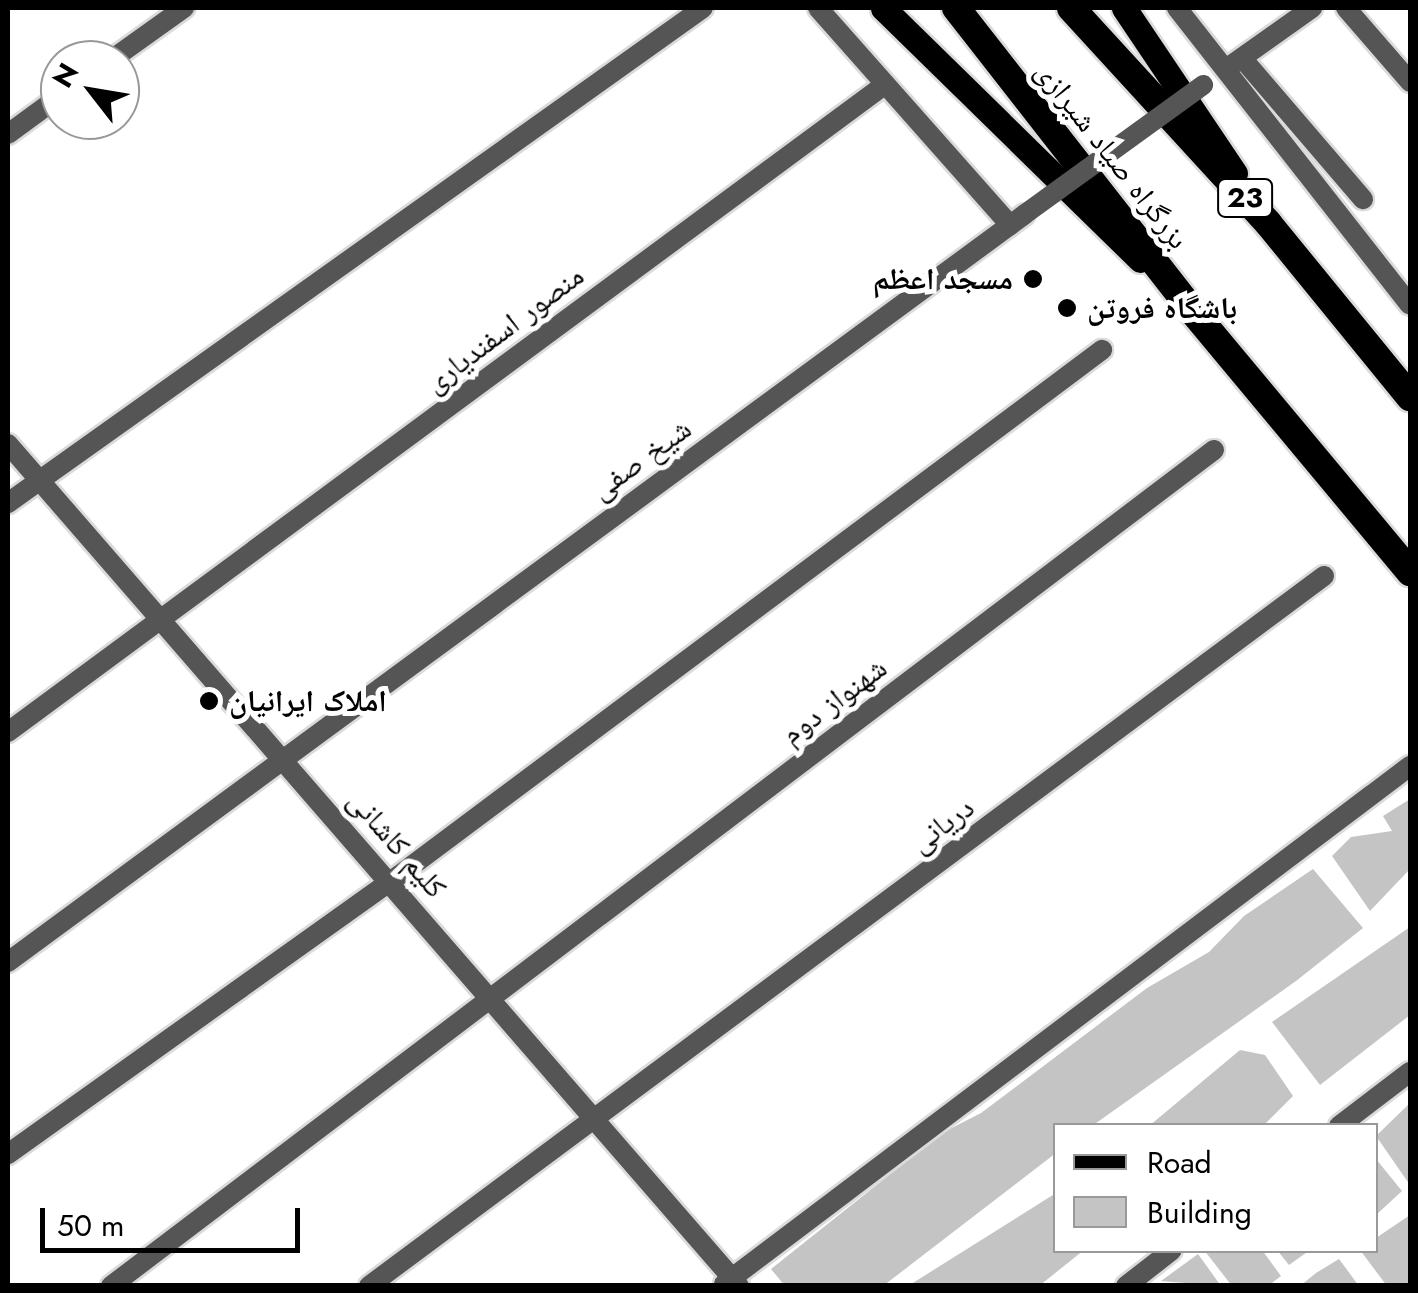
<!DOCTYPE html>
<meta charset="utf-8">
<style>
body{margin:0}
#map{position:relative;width:1418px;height:1293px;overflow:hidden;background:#fff;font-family:Jost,"Noto Naskh Arabic",sans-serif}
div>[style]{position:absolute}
.building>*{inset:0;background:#c4c4c4}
.roads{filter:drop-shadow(2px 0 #dbdbdb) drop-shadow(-2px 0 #dbdbdb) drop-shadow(0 2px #dbdbdb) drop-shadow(0 -2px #dbdbdb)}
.minor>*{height:20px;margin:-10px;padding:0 10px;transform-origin:10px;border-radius:10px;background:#555}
.primary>*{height:25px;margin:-12.5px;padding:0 12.5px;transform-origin:12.5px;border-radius:12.5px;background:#000}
.trunk>*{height:28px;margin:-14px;padding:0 14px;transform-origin:14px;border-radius:14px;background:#000}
.minor-bridge>*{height:20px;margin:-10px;padding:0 10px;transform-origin:10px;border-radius:10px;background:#555}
.dots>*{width:28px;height:28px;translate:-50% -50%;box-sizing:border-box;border:5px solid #fff;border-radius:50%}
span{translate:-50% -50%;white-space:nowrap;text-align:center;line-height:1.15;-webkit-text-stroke:10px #fff;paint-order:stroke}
.shield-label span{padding:2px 8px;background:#fff;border:2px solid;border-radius:8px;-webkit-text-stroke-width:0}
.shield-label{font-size:28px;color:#000;font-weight:700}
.street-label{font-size:30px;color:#000}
.poi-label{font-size:30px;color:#000;font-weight:700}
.right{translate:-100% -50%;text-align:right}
.left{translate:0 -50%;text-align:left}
.frame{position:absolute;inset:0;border:10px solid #000;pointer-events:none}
.legend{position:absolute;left:1053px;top:1123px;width:325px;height:130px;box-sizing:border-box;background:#fff;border:2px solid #999;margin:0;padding:12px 18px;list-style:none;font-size:30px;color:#000}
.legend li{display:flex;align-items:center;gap:20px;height:50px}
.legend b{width:50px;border:2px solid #999}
.north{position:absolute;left:40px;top:40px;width:100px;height:100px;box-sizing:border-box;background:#fff;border:2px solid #999;border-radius:50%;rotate:301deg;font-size:28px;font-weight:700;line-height:40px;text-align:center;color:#000}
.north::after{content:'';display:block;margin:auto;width:35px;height:45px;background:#000;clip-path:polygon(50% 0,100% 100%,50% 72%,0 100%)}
.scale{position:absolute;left:40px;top:1208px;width:260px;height:45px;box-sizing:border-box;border:5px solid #000;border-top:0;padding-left:12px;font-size:30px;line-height:35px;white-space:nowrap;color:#000;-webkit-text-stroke:8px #fff;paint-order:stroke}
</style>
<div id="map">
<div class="building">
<i style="clip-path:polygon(1410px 799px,1410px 869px,1370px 911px,1332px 856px,1351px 837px,1392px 831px,1383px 816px)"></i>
<i style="clip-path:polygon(1313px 869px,1363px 928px,1296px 981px,1092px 1126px,1056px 1126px,1056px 1153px,883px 1286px,785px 1286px,771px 1269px,942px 1133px,981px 1113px,1147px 988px,1209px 952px,1244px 916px)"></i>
<i style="clip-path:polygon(1410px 927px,1410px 1015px,1320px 1085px,1272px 1022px)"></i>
<i style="clip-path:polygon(1240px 1050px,1265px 1055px,1293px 1096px,1263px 1126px,1149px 1126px)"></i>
<i style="clip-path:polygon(1410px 1103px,1410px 1185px,1376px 1136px)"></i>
<i style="clip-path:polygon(1376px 1159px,1402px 1191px,1376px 1215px)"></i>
<i style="clip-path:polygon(1056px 1193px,1056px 1250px,1084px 1250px,1039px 1286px,908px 1286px)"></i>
<i style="clip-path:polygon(1410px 1215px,1410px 1286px,1387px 1286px,1360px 1250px,1376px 1250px,1376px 1238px)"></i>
<i style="clip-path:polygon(1204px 1250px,1262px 1250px,1281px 1276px,1268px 1286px,1232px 1286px)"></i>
<i style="clip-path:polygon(1277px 1250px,1310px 1250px,1289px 1265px)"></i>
<i style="clip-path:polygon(1198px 1254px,1221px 1286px,1161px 1281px)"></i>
<i style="clip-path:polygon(1339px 1259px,1359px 1286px,1300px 1286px,1316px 1273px)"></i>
</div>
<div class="roads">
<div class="minor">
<i style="left:818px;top:8px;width:290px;rotate:48.5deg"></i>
<i style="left:1177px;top:8px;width:377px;rotate:51.9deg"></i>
<i style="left:1346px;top:8px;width:98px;rotate:49.1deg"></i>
<i style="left:1242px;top:58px;width:186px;rotate:49.4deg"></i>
<i style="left:111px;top:60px;width:90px;rotate:-35.5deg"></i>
<i style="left:1233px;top:64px;width:97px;rotate:-35.3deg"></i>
<i style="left:8px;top:134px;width:64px;rotate:-36.2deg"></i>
<i style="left:8px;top:444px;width:1115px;rotate:49.04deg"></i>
<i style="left:8px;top:503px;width:853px;rotate:-35.46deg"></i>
<i style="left:8px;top:732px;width:1088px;rotate:-36.44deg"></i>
<i style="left:8px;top:962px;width:1262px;rotate:-36.33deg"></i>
<i style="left:1339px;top:1126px;width:89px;rotate:-37.3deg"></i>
<i style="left:8px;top:1154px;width:469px;rotate:-35.5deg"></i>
<i style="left:390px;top:882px;width:889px;rotate:-36.77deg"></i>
<i style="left:724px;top:1284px;width:860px;rotate:-37.06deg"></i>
<i style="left:111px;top:1286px;width:1384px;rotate:-37.16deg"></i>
<i style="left:369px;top:1286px;width:1190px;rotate:-36.63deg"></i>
<i style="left:1126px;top:1286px;width:58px;rotate:-38deg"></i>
</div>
<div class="primary">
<i style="left:883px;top:8px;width:360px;rotate:44.4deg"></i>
<i style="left:1124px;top:8px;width:199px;rotate:56.1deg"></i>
</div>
<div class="trunk">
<i style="left:956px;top:8px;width:380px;rotate:52deg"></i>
<i style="left:1190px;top:308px;width:344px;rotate:50.2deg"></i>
<i style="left:1071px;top:8px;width:292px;rotate:47.5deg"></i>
<i style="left:1268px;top:223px;width:225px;rotate:50.8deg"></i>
</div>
</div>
<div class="minor-bridge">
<i style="left:1025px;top:214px;width:220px;rotate:-35.9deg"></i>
</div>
<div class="dots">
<i style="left:1033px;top:279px;background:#000"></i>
<i style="left:1067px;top:308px;background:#000"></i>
<i style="left:209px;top:701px;background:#000"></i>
</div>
<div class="shield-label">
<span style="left:1245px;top:198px">23</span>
</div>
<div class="street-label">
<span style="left:1112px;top:155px;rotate:52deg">بزرگراه صیاد شیرازی</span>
<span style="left:504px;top:329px;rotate:-37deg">منصور اسفندیاری</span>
<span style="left:641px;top:459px;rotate:-36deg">شیخ صفی</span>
<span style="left:834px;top:701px;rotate:-37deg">شهنواز دوم</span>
<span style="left:942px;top:825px;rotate:-37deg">دریانی</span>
<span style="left:397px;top:844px;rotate:49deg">کلیم کاشانی</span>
</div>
<div class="poi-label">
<span class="right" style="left:1013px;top:279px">مسجد اعظم</span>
<span class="left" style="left:1087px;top:308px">باشگاه فروتن</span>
<span class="left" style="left:229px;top:701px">املاک ایرانیان</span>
</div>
<div class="frame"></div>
<ul class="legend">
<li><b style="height:12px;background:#000"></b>Road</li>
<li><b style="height:28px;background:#c4c4c4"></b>Building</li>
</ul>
<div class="north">N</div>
<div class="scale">50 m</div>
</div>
